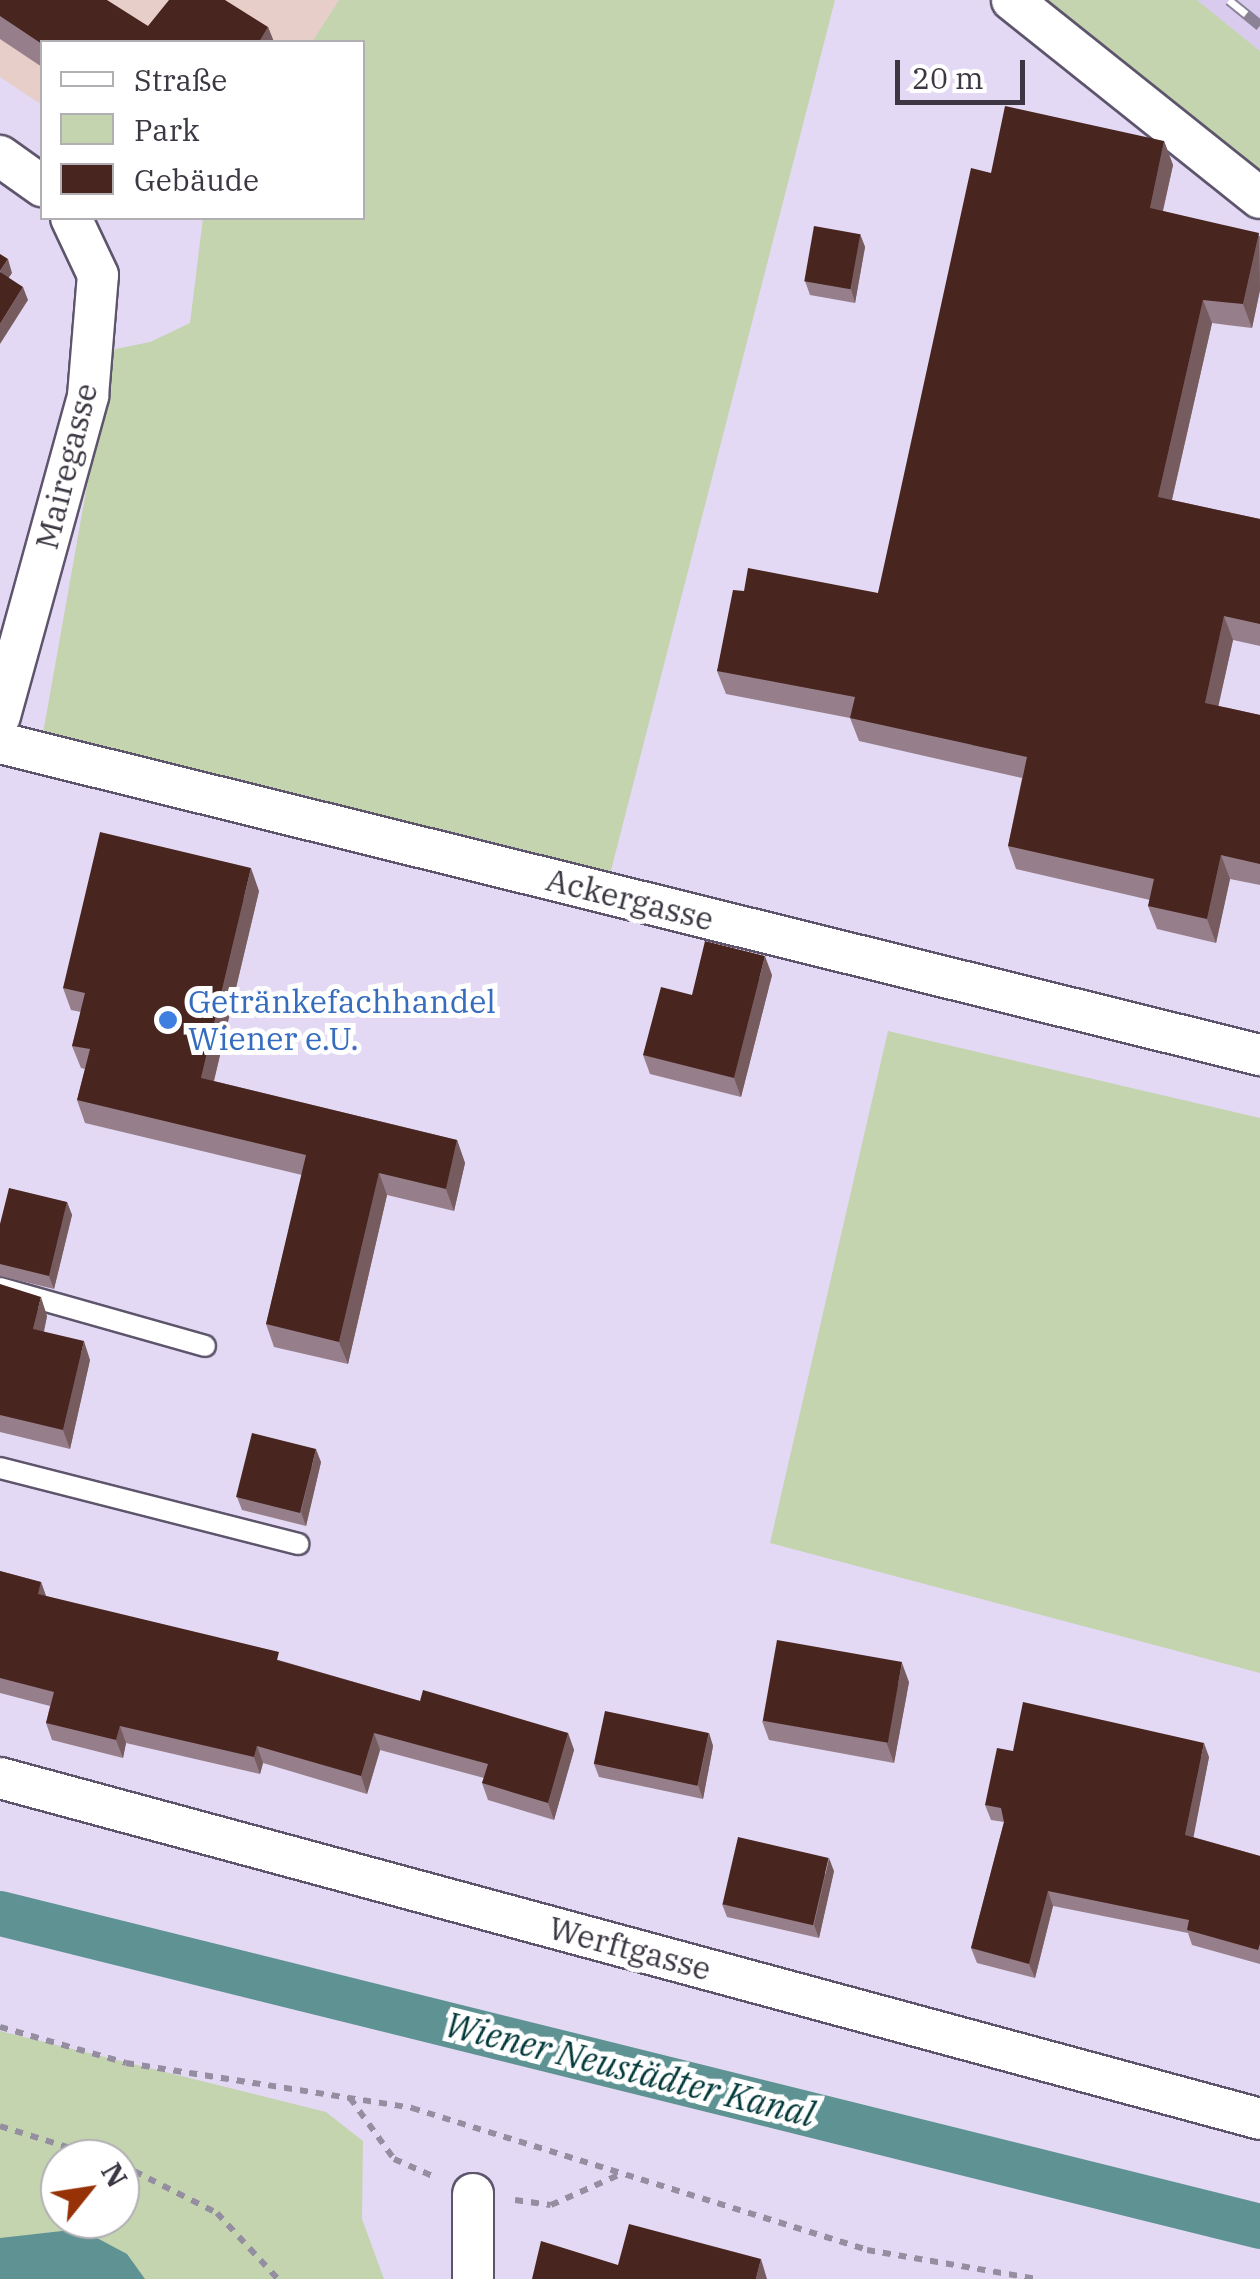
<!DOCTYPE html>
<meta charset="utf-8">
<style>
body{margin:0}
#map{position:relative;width:1260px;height:2279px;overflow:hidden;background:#e3d9f4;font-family:"IBM Plex Serif",serif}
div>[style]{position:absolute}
.commercial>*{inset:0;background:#e8cec9}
.built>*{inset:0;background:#d9cbed}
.green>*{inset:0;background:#c3d4af}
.water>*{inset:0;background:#5e9293}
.canal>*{height:45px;margin:-22.5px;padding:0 22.5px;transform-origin:22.5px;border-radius:22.5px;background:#5e9293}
.path>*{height:6px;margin-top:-3px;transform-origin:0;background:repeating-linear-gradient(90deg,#958ea1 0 8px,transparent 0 16px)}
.roads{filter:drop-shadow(2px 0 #5e556c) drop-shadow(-2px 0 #5e556c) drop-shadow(0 2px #5e556c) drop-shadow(0 -2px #5e556c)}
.service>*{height:20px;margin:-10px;padding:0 10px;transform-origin:10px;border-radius:10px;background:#fff}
.minor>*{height:40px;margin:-20px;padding:0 20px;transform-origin:20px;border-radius:20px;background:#fff}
.rail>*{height:11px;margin-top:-5.5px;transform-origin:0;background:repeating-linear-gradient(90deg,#fff 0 22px,#8a8395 0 44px);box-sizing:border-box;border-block:2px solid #8a8395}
.wall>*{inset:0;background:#967f8a}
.shaded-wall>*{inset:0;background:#765b5f}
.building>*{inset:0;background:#48251f;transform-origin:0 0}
.dots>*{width:28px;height:28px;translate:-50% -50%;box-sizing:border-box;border:5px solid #fff;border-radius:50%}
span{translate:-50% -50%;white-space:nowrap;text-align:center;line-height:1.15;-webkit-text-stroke:10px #fff;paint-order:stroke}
.street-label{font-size:32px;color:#3c3742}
.shop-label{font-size:32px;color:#366cbe}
.left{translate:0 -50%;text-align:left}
.water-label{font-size:35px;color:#04393a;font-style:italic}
.legend{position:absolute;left:40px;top:40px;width:325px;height:180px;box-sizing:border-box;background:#fff;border:2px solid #b1afb3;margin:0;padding:12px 18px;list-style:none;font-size:30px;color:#3c3742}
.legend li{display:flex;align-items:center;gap:20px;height:50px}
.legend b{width:50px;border:2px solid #b1afb3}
.north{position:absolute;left:40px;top:2139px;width:100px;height:100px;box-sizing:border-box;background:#fff;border:2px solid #b1afb3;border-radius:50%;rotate:60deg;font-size:28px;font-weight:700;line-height:40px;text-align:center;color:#3c3742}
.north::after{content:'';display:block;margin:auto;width:35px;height:45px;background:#973206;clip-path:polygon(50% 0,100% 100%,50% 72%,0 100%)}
.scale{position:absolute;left:895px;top:60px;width:130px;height:45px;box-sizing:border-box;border:5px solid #3c3742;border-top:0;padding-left:12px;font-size:30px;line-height:35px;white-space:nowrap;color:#3c3742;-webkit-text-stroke:8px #fff;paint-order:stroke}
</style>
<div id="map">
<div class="commercial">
<i style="clip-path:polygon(0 0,339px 0,312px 42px,42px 42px,42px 105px,0 77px)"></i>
</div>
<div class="built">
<i style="clip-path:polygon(1197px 0,1260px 0,1260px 51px)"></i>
</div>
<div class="green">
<i style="clip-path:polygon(339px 0,835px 0,608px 882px,39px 756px,111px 350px,150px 342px,190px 323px,203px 218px,362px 218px,362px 42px,312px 42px)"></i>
<i style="clip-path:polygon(1008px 0,1197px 0,1260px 51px,1260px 203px)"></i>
<i style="clip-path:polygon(888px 1031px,1260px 1118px,1260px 1673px,770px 1543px)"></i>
<i style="clip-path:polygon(evenodd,0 2031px,326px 2112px,363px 2141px,362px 2219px,384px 2279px,0 2279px,0 2031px,60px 2159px,120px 2159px,120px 2219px,60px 2219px,60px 2159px)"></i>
</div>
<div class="water">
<i style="clip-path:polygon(80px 2229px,127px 2254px,145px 2279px,0 2279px,0 2238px)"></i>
</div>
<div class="canal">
<i style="left:0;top:1913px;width:1298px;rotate:13.95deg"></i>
</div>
<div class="path">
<i style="left:0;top:2027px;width:131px;rotate:15.9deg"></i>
<i style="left:126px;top:2063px;width:290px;rotate:8.9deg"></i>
<i style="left:412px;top:2108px;width:477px;rotate:17.3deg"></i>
<i style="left:867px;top:2250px;width:171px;rotate:9.7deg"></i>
<i style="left:350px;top:2098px;width:75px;rotate:54.2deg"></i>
<i style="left:394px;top:2159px;width:47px;rotate:23.8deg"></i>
<i style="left:0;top:2126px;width:111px;rotate:17.3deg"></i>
<i style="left:120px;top:2164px;width:109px;rotate:26.8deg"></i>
<i style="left:217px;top:2213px;width:90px;rotate:47.3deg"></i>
<i style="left:515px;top:2200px;width:36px;rotate:8deg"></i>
<i style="left:551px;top:2205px;width:77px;rotate:-23.9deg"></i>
</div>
<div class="roads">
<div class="service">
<i style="left:0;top:1288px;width:213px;rotate:15.8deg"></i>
<i style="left:0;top:1468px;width:308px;rotate:14.3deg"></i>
</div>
<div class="minor">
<i style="left:1012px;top:0;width:317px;rotate:38.6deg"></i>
<i style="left:0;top:156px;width:52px;rotate:35.5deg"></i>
<i style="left:0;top:716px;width:332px;rotate:-74.6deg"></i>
<i style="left:88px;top:396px;width:121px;rotate:-85.3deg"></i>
<i style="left:98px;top:275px;width:63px;rotate:-115.3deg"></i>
<i style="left:0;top:743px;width:1298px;rotate:13.91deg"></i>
<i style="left:0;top:1778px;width:1305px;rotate:15.14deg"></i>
<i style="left:473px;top:2279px;width:85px;rotate:-90deg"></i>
</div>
</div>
<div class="rail">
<i style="left:1229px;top:0;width:40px;rotate:39deg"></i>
</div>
<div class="wall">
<i style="clip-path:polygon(0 0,148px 26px,268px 27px,274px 42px,42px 42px,42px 67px,0 39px)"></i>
<i style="clip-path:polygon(1164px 141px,1173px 165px,1163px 211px,1260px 236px,1260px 290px,1252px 328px,1212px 323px,1172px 500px,1260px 519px,1260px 646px,1233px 640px,1218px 706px,1260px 715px,1260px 885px,1230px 879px,1216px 943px,1157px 929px,1148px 906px,1150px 900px,1016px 869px,1008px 846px,1022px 778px,859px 741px,850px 718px,726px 694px,717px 671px,744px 591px,878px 593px,991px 173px)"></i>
<i style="clip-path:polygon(860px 234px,865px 247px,855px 303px,810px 295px,805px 281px)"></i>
<i style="clip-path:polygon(259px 891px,214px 1081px,457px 1140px,465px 1163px,454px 1211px,387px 1195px,348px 1364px,274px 1347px,266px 1324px,302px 1175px,85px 1123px,77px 1100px,85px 1069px,81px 1068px,72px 1046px,81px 1012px,71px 1010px,63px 988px)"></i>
<i style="clip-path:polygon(772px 975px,741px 1097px,650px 1074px,643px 1055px,692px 995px)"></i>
<i style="clip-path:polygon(67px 1202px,72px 1215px,54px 1289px,0 1276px,0 1224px)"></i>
<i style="clip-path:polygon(0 1284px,47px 1316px,44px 1332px,90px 1360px,70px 1449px,0 1432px)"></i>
<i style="clip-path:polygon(321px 1462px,306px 1526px,242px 1510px,237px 1497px)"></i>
<i style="clip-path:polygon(0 1571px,41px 1582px,46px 1596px,282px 1661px,420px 1701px,568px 1733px,574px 1750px,554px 1820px,488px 1800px,482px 1783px,484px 1778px,380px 1750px,367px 1794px,263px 1763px,260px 1774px,126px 1743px,123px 1758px,52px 1740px,46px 1723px,50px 1706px,0 1693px)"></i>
<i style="clip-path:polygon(909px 1682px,894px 1763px,769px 1740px,762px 1721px)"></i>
<i style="clip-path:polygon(709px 1733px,713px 1746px,703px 1799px,599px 1777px,594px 1764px)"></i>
<i style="clip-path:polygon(1013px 1751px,1209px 1757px,1193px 1837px,1260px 1856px,1260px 1964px,1192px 1945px,1188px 1933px,1053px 1906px,1035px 1978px,977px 1963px,971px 1948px,1004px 1822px,991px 1820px,985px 1805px)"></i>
<i style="clip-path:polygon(834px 1871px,819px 1938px,727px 1917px,722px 1904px)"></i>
</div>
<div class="shaded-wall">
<i style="clip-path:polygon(268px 27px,274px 42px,259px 42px)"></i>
<i style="clip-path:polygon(1164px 141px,1173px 165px,1158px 232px,1150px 208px)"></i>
<i style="clip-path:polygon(1259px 233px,1260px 290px,1252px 328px,1243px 304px)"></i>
<i style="clip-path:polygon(860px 234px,865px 247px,855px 303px,851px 289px)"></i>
<i style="clip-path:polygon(8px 259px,12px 273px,4px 285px,0 271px)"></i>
<i style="clip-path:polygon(23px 287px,28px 300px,0 344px,0 324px)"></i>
<i style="clip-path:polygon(1203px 300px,1212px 323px,1167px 521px,1158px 497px)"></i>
<i style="clip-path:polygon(1224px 616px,1233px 640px,1214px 726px,1205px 703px)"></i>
<i style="clip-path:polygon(1221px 855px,1230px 879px,1216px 943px,1207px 919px)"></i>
<i style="clip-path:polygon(251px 868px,259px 891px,209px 1101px,201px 1078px)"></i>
<i style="clip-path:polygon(765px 956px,772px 975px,741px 1097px,734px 1078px)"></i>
<i style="clip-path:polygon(457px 1140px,465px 1163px,454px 1211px,446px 1189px)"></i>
<i style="clip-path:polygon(379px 1173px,387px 1195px,348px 1364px,339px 1342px)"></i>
<i style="clip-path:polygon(67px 1202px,72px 1215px,54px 1289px,49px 1276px)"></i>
<i style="clip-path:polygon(41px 1297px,47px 1316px,40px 1348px,33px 1329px)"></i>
<i style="clip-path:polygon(84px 1341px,90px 1360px,70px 1449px,63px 1430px)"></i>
<i style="clip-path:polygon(316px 1449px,321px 1462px,306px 1526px,301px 1512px)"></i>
<i style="clip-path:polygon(41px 1582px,47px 1599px,38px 1594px)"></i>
<i style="clip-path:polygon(902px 1663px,909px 1682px,894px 1763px,887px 1744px)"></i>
<i style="clip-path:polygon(120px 1726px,126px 1743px,123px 1758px,116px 1740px)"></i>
<i style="clip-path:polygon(374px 1733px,380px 1750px,367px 1794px,361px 1776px)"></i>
<i style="clip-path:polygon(568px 1733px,574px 1750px,554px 1820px,548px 1803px)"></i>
<i style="clip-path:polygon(709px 1733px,713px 1746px,703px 1799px,698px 1785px)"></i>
<i style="clip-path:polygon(1204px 1743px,1209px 1757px,1191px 1850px,1185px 1835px)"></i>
<i style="clip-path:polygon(257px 1746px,263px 1763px,260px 1774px,254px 1757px)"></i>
<i style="clip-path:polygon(829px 1858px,834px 1871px,819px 1938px,814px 1925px)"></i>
<i style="clip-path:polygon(1048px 1891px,1053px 1906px,1035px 1978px,1029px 1964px)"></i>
<i style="clip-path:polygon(761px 2259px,767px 2279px,756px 2279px)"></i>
</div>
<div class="building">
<i style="clip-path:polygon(0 0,107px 0,148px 26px,169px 0,225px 0,268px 27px,259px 42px,42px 42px,42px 44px,0 16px)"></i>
<i style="clip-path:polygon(1005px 106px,1164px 141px,1150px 208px,1259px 233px,1243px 304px,1203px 300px,1158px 497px,1260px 519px,1260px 624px,1224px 616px,1205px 703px,1260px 715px,1260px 864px,1221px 855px,1207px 919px,1148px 906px,1154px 879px,1008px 846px,1027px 757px,850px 718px,855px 697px,717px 671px,733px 590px,744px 591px,748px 568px,878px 593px,971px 168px,991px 173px)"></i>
<i style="left:814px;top:226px;width:47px;height:56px;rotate:10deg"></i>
<i style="clip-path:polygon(0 254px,8px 259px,0 271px)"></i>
<i style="clip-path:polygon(0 272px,23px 287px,0 324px)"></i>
<i style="clip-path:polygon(100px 832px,251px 868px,201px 1078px,457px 1140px,446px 1189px,379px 1173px,339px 1342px,266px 1324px,306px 1155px,77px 1100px,90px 1049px,72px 1046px,85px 993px,63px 988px)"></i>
<i style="clip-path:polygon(705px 941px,765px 956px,734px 1078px,643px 1055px,661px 987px,692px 995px)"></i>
<i style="clip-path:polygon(9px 1188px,67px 1202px,49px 1276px,0 1264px,0 1224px)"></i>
<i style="clip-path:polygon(0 1284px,41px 1297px,33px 1329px,84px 1341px,63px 1430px,0 1415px)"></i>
<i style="left:252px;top:1433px;width:66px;height:66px;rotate:14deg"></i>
<i style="clip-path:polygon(0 1571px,41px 1582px,38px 1594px,279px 1652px,277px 1660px,420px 1701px,423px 1690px,568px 1733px,548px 1803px,482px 1783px,488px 1764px,374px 1733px,361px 1776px,257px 1746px,254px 1757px,120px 1726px,116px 1740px,46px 1723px,54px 1692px,0 1678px)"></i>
<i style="left:777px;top:1640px;width:127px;height:82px;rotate:10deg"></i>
<i style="clip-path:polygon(1023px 1702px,1204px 1743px,1185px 1835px,1260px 1856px,1260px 1944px,1258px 1950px,1187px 1930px,1189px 1920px,1048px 1891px,1029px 1964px,971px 1948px,1004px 1822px,1001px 1808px,985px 1805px,997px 1748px,1013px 1751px)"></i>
<i style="left:605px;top:1711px;width:106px;height:54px;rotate:12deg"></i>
<i style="left:738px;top:1837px;width:93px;height:69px;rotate:13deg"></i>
<i style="clip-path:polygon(629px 2224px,761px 2259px,756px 2279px,532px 2279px,541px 2241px,618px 2265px)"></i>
</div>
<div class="dots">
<i style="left:168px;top:1020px;background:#3f7fe0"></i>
</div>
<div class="street-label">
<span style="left:66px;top:466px;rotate:-76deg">Mairegasse</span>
<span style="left:630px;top:899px;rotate:14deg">Ackergasse</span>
<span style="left:630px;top:1948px;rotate:15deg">Werftgasse</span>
</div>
<div class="shop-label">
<span class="left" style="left:188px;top:1020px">Getränkefachhandel<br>Wiener e.U.</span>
</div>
<div class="water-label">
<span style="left:630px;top:2069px;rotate:14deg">Wiener Neustädter Kanal</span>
</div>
<ul class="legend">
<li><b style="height:12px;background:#fff"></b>Straße</li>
<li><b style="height:28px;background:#c3d4af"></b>Park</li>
<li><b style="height:28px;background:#48251f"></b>Gebäude</li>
</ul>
<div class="north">N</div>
<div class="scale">20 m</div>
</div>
